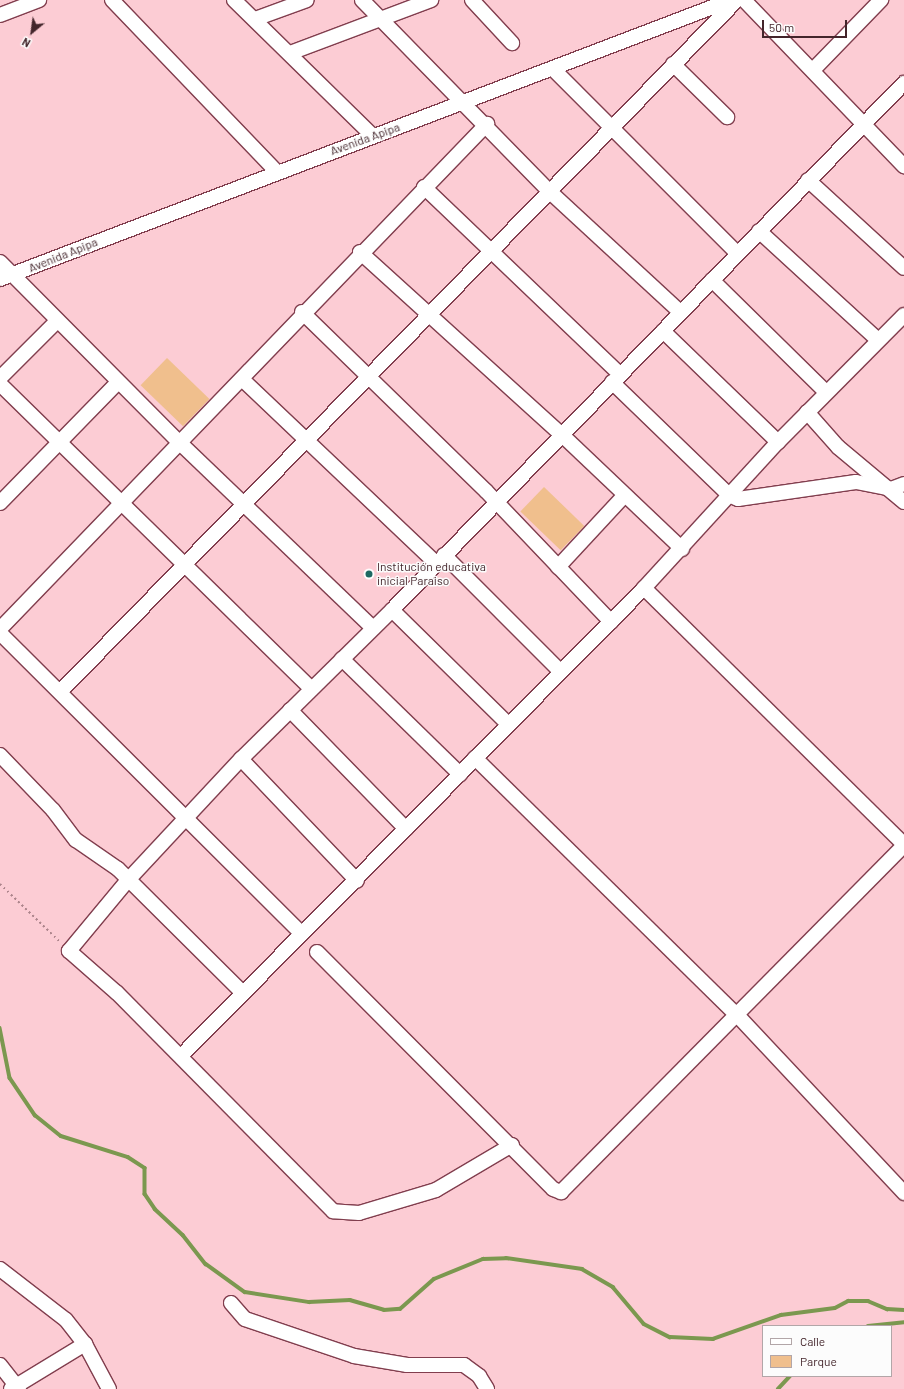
<!DOCTYPE html>
<meta charset="utf-8">
<style>
body{margin:0}
#map{position:relative;width:904px;height:1389px;overflow:hidden;background:#fcccd4;font-family:Barlow,sans-serif}
div>[style]{position:absolute}
.green>*{inset:0;background:#f0bf8d;transform-origin:0 0}
.stream>*{height:3.5px;margin:-1.75px;padding:0 1.75px;transform-origin:1.75px;border-radius:1.75px;background:#7b984f}
.path>*{height:2px;margin-top:-1px;transform-origin:0;background:repeating-linear-gradient(90deg,#ad858c 0 2px,transparent 0 5px)}
.roads{filter:drop-shadow(1px 0 #813e4e) drop-shadow(-1px 0 #813e4e) drop-shadow(0 1px #813e4e) drop-shadow(0 -1px #813e4e)}
.minor>*{height:14px;margin:-7px;padding:0 7px;transform-origin:7px;border-radius:7px;background:#fff}
.dots>*{width:11px;height:11px;translate:-50% -50%;box-sizing:border-box;border:2px solid #fcfcfc;border-radius:50%}
span{translate:-50% -50%;white-space:nowrap;text-align:center;line-height:1.15;-webkit-text-stroke:3px #fcfcfc;paint-order:stroke}
.street-label{font-size:12px;color:#43252b}
.poi-label{font-size:12px;color:#43252b}
.left{translate:0 -50%;text-align:left}
.legend{position:absolute;left:762px;top:1325px;width:130px;height:52px;box-sizing:border-box;background:#fcfcfc;border:1px solid #b2a6a8;margin:0;padding:5px 7px;list-style:none;font-size:12px;color:#43252b}
.legend li{display:flex;align-items:center;gap:8px;height:20px}
.legend b{width:20px;border:1px solid #b2a6a8}
.north{position:absolute;left:12px;top:12px;width:40px;height:40px;-webkit-text-stroke:3px #fcfcfc;paint-order:stroke;rotate:209deg;font-size:11px;font-weight:700;line-height:16px;text-align:center;color:#43252b}
.north::after{content:'';display:block;margin:auto;width:14px;height:18px;background:#43252b;clip-path:polygon(50% 0,100% 100%,50% 72%,0 100%)}
.scale{position:absolute;left:762px;top:20px;width:85px;height:18px;box-sizing:border-box;border:2px solid #43252b;border-top:0;padding-left:5px;font-size:12px;line-height:14px;white-space:nowrap;color:#43252b;-webkit-text-stroke:3px #fcfcfc;paint-order:stroke}
</style>
<div id="map">
<div class="green">
<i style="left:167px;top:358px;width:59px;height:38px;rotate:44deg"></i>
<i style="left:544px;top:487px;width:56px;height:34px;rotate:44deg"></i>
</div>
<div class="stream">
<i style="left:0;top:1028px;width:51px;rotate:78.7deg"></i>
<i style="left:10px;top:1078px;width:45px;rotate:56deg"></i>
<i style="left:35px;top:1115px;width:33px;rotate:39deg"></i>
<i style="left:61px;top:1136px;width:70px;rotate:17.4deg"></i>
<i style="left:128px;top:1157px;width:20px;rotate:33deg"></i>
<i style="left:145px;top:1168px;width:26px;rotate:90deg"></i>
<i style="left:145px;top:1194px;width:18px;rotate:56deg"></i>
<i style="left:155px;top:1209px;width:38px;rotate:43deg"></i>
<i style="left:183px;top:1235px;width:37px;rotate:52deg"></i>
<i style="left:206px;top:1264px;width:48px;rotate:35.7deg"></i>
<i style="left:245px;top:1292px;width:65px;rotate:8.9deg"></i>
<i style="left:309px;top:1302px;width:41px;rotate:-2.8deg"></i>
<i style="left:350px;top:1300px;width:35px;rotate:16deg"></i>
<i style="left:384px;top:1310px;width:16px;rotate:-4deg"></i>
<i style="left:400px;top:1309px;width:45px;rotate:-41.4deg"></i>
<i style="left:434px;top:1279px;width:53px;rotate:-22.2deg"></i>
<i style="left:483px;top:1259px;width:23px;rotate:-2deg"></i>
<i style="left:506px;top:1258px;width:77px;rotate:8.2deg"></i>
<i style="left:582px;top:1269px;width:36px;rotate:30deg"></i>
<i style="left:613px;top:1287px;width:48px;rotate:50deg"></i>
<i style="left:644px;top:1324px;width:29px;rotate:27deg"></i>
<i style="left:670px;top:1337px;width:43px;rotate:2.7deg"></i>
<i style="left:713px;top:1339px;width:72px;rotate:-19.4deg"></i>
<i style="left:781px;top:1315px;width:54px;rotate:-7.4deg"></i>
<i style="left:835px;top:1308px;width:15px;rotate:-28deg"></i>
<i style="left:848px;top:1301px;width:20px"></i>
<i style="left:868px;top:1301px;width:21px;rotate:23deg"></i>
<i style="left:887px;top:1309px;width:17px;rotate:3deg"></i>
<i style="left:868px;top:1326px;width:36px;rotate:-6deg"></i>
<i style="left:778px;top:1389px;width:18px;rotate:-47deg"></i>
</div>
<div class="path">
<i style="left:0;top:884px;width:85px;rotate:44deg"></i>
</div>
<div class="roads">
<div class="minor">
<i style="left:112px;top:0;width:238px;rotate:46.2deg"></i>
<i style="left:234px;top:0;width:194px;rotate:44.4deg"></i>
<i style="left:362px;top:0;width:266px;rotate:45.6deg"></i>
<i style="left:548px;top:190px;width:180px;rotate:42.7deg"></i>
<i style="left:472px;top:0;width:59px;rotate:47.1deg"></i>
<i style="left:744px;top:0;width:231px;rotate:46.1deg"></i>
<i style="left:0;top:15px;width:42px;rotate:-21deg"></i>
<i style="left:255px;top:19px;width:55px;rotate:-20.1deg"></i>
<i style="left:290px;top:53px;width:151px;rotate:-20.6deg"></i>
<i style="left:673px;top:64px;width:76px;rotate:44.5deg"></i>
<i style="left:554px;top:70px;width:259px;rotate:45deg"></i>
<i style="left:813px;top:70px;width:98px;rotate:-45.8deg"></i>
<i style="left:808px;top:180px;width:130px;rotate:42.5deg"></i>
<i style="left:424px;top:187px;width:271px;rotate:43.7deg"></i>
<i style="left:759px;top:231px;width:161px;rotate:42.5deg"></i>
<i style="left:360px;top:252px;width:271px;rotate:42.2deg"></i>
<i style="left:561px;top:434px;width:167px;rotate:43.5deg"></i>
<i style="left:0;top:262px;width:255px;rotate:45.2deg"></i>
<i style="left:180px;top:443px;width:267px;rotate:43.8deg"></i>
<i style="left:0;top:279px;width:782px;rotate:-20.89deg"></i>
<i style="left:712px;top:280px;width:160px;rotate:44.5deg"></i>
<i style="left:302px;top:312px;width:257px;rotate:44.2deg"></i>
<i style="left:486px;top:491px;width:181px;rotate:46.3deg"></i>
<i style="left:663px;top:331px;width:160px;rotate:44deg"></i>
<i style="left:0;top:378px;width:81px;rotate:-45deg"></i>
<i style="left:243px;top:380px;width:266px;rotate:43.5deg"></i>
<i style="left:612px;top:382px;width:163px;rotate:44deg"></i>
<i style="left:729px;top:495px;width:10px;rotate:24deg"></i>
<i style="left:738px;top:499px;width:119px;rotate:-8.2deg"></i>
<i style="left:856px;top:482px;width:36px;rotate:11deg"></i>
<i style="left:891px;top:489px;width:14px;rotate:-21deg"></i>
<i style="left:0;top:384px;width:436px;rotate:44.4deg"></i>
<i style="left:807px;top:412px;width:47px;rotate:48.5deg"></i>
<i style="left:838px;top:447px;width:86px;rotate:39.8deg"></i>
<i style="left:0;top:503px;width:169px;rotate:-45.7deg"></i>
<i style="left:444px;top:555px;width:164px;rotate:45deg"></i>
<i style="left:558px;top:567px;width:98px;rotate:-47.1deg"></i>
<i style="left:644px;top:588px;width:365px;rotate:44.6deg"></i>
<i style="left:392px;top:610px;width:163px;rotate:44.5deg"></i>
<i style="left:0;top:629px;width:702px;rotate:-46.04deg"></i>
<i style="left:0;top:633px;width:426px;rotate:44.9deg"></i>
<i style="left:342px;top:659px;width:165px;rotate:44.3deg"></i>
<i style="left:60px;top:692px;width:968px;rotate:-45.63deg"></i>
<i style="left:290px;top:710px;width:166px;rotate:45.7deg"></i>
<i style="left:0;top:755px;width:76px;rotate:46.1deg"></i>
<i style="left:53px;top:810px;width:38px;rotate:53deg"></i>
<i style="left:76px;top:840px;width:51px;rotate:34.6deg"></i>
<i style="left:118px;top:869px;width:176px;rotate:44.8deg"></i>
<i style="left:475px;top:758px;width:368px;rotate:44.5deg"></i>
<i style="left:738px;top:1016px;width:243px;rotate:46.8deg"></i>
<i style="left:241px;top:759px;width:168px;rotate:46.4deg"></i>
<i style="left:317px;top:952px;width:334px;rotate:45.1deg"></i>
<i style="left:553px;top:1189px;width:9px;rotate:21deg"></i>
<i style="left:561px;top:1192px;width:488px;rotate:-45.3deg"></i>
<i style="left:181px;top:1056px;width:658px;rotate:-45.31deg"></i>
<i style="left:644px;top:588px;width:198px;rotate:-47.5deg"></i>
<i style="left:778px;top:442px;width:179px;rotate:-45.2deg"></i>
<i style="left:512px;top:1145px;width:88px;rotate:149.4deg"></i>
<i style="left:436px;top:1190px;width:80px;rotate:163.4deg"></i>
<i style="left:359px;top:1213px;width:26px;rotate:-176deg"></i>
<i style="left:333px;top:1211px;width:307px;rotate:-134.7deg"></i>
<i style="left:117px;top:993px;width:64px;rotate:-138.8deg"></i>
<i style="left:69px;top:951px;width:92px;rotate:-50.3deg"></i>
<i style="left:128px;top:880px;width:166px;rotate:-47deg"></i>
<i style="left:241px;top:759px;width:212px;rotate:-44.6deg"></i>
<i style="left:392px;top:610px;width:735px;rotate:-45.83deg"></i>
<i style="left:0;top:1269px;width:83px;rotate:37.7deg"></i>
<i style="left:66px;top:1320px;width:31px;rotate:52deg"></i>
<i style="left:85px;top:1344px;width:51px;rotate:61.9deg"></i>
<i style="left:231px;top:1303px;width:21px;rotate:49deg"></i>
<i style="left:245px;top:1319px;width:115px;rotate:18.7deg"></i>
<i style="left:354px;top:1356px;width:54px;rotate:9.6deg"></i>
<i style="left:407px;top:1365px;width:57px"></i>
<i style="left:464px;top:1365px;width:19px;rotate:36deg"></i>
<i style="left:479px;top:1376px;width:15px;rotate:58deg"></i>
<i style="left:0;top:1365px;width:31px;rotate:52deg"></i>
<i style="left:11px;top:1389px;width:87px;rotate:-31.3deg"></i>
</div>
</div>
<div class="dots">
<i style="left:369px;top:574px;background:#1d6862"></i>
</div>
<div class="street-label">
<span style="left:365px;top:139px;rotate:-20deg">Avenida Apipa</span>
<span style="left:63px;top:255px;rotate:-22deg">Avenida Apipa</span>
</div>
<div class="poi-label">
<span class="left" style="left:377px;top:574px">Institución educativa<br>inicial Paraiso</span>
</div>
<ul class="legend">
<li><b style="height:5px;background:#fff"></b>Calle</li>
<li><b style="height:11px;background:#f0bf8d"></b>Parque</li>
</ul>
<div class="north">N</div>
<div class="scale">50 m</div>
</div>
